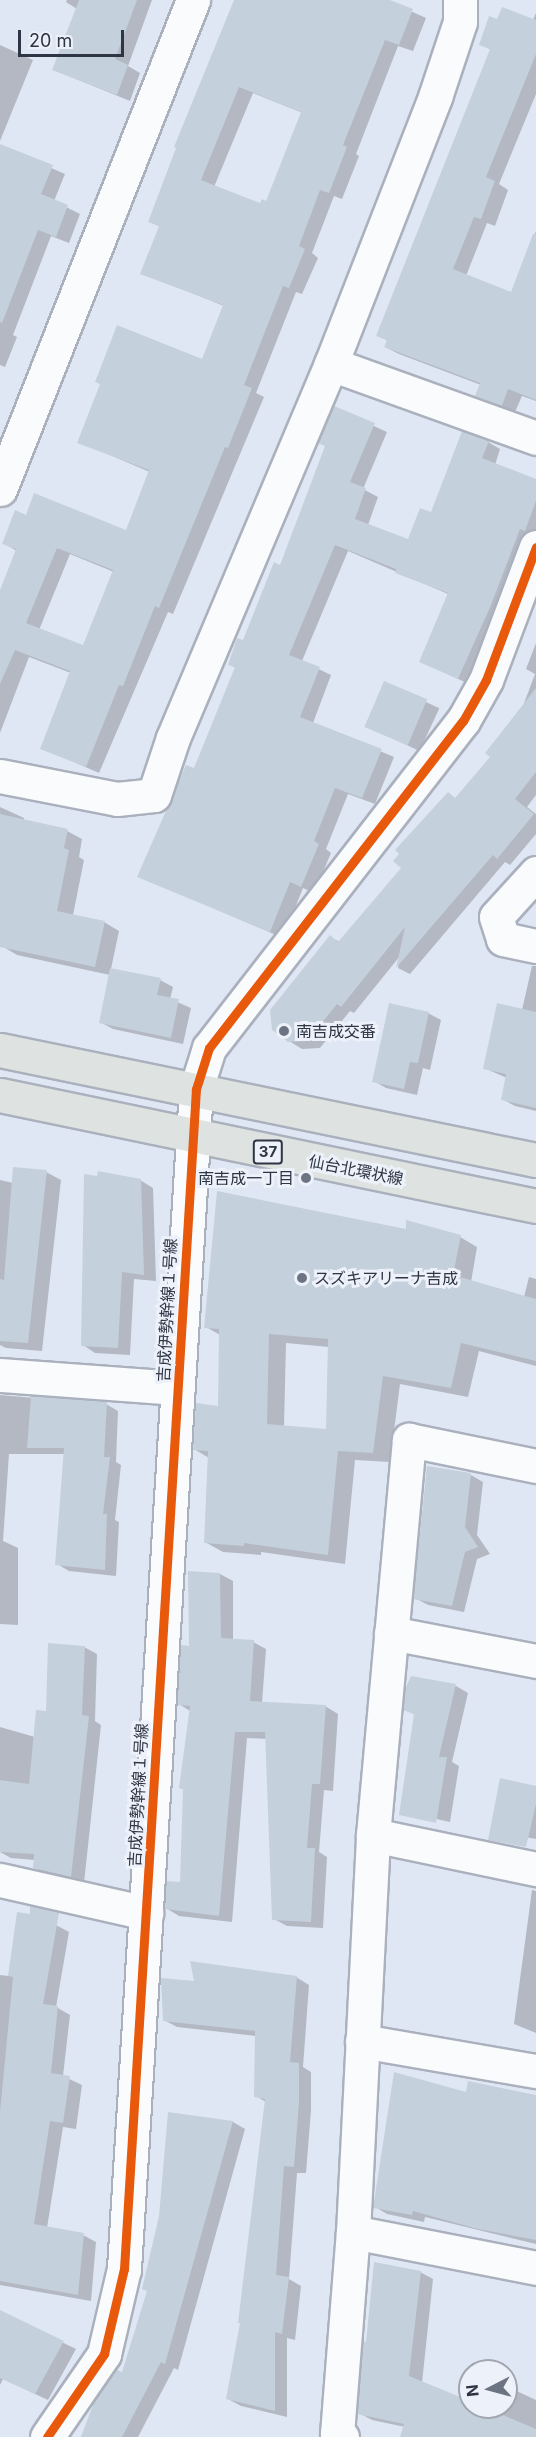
<!DOCTYPE html>
<meta charset="utf-8">
<style>
body{margin:0}
#map{position:relative;width:536px;height:2437px;overflow:hidden;background:#e0e7f4;font-family:Inter,"Noto Sans JP",sans-serif}
div>[style]{position:absolute}
.shadow>*{inset:0;background:#0003;transform-origin:0 0}
.building>*{inset:0;background:#c5d0dd;transform-origin:0 0}
.roads{filter:drop-shadow(2px 0 #aab1bd) drop-shadow(-2px 0 #aab1bd) drop-shadow(0 2px #aab1bd) drop-shadow(0 -2px #aab1bd)}
.minor>*{height:33px;margin:-16.5px;padding:0 16.5px;transform-origin:16.5px;border-radius:16.5px;background:#fafbfd}
.major>*{height:33px;margin:-16.5px;padding:0 16.5px;transform-origin:16.5px;border-radius:16.5px;background:#dee3e1}
.cycleway>*{height:9px;margin:-4.5px;padding:0 4.5px;transform-origin:4.5px;border-radius:4.5px;background:#e8590c}
.dots>*{width:16px;height:16px;translate:-50% -50%;box-sizing:border-box;border:3px solid #edf1f9;border-radius:50%}
span{translate:-50% -50%;white-space:nowrap;text-align:center;line-height:1.15;-webkit-text-stroke:6px #edf1f9;paint-order:stroke}
.shield-label span{padding:2px 4px;background:#edf1f9;border:2px solid;border-radius:4px;-webkit-text-stroke-width:0}
.shield-label{font-size:15px;color:#2e3544;font-weight:700}
.poi-label{font-size:16px;color:#2e3544}
.left{translate:0 -50%;text-align:left}
.right{translate:-100% -50%;text-align:right}
.street-label{font-size:16px;color:#2e3544}
.north{position:absolute;left:458px;top:2359px;width:60px;height:60px;box-sizing:border-box;background:#edf1f9;border:2px solid #a1a6b1;border-radius:50%;rotate:264deg;font-size:16px;font-weight:700;line-height:24px;text-align:center;color:#2e3544}
.north::after{content:'';display:block;margin:auto;width:21px;height:27px;background:#6c7382;clip-path:polygon(50% 0,100% 100%,50% 72%,0 100%)}
.scale{position:absolute;left:18px;top:30px;width:106px;height:27px;box-sizing:border-box;border:3px solid #2e3544;border-top:0;padding-left:8px;font-size:18px;line-height:21px;white-space:nowrap;color:#2e3544;-webkit-text-stroke:4px #edf1f9;paint-order:stroke}
</style>
<div id="map">
<div class="shadow">
<i style="clip-path:polygon(67px 0,152px 0,128px 66px,140px 73px,130px 101px,54px 70px,77px 9px,66px 2px)"></i>
<i style="clip-path:polygon(evenodd,235px 0,386px 0,426px 18px,413px 51px,398px 46px,356px 154px,359px 156px,342px 199px,334px 196px,312px 253px,318px 258px,302px 294px,296px 292px,256px 393px,264px 397px,173px 614px,168px 612px,99px 773px,42px 748px,71px 673px,29px 657px,0 733px,0 594px,17px 551px,3px 543px,27px 517px,126px 531px,150px 472px,79px 442px,202px 360px,224px 306px,142px 273px,160px 227px,150px 221px,235px 0,253px 93px,303px 113px,267px 203px,261px 205px,214px 187px,253px 93px,235px 0,70px 554px,114px 572px,84px 647px,39px 630px,70px 554px)"></i>
<i style="clip-path:polygon(536px 13px,536px 94px,499px 184px,508px 190px,495px 226px,487px 223px,466px 276px,512px 294px,536px 231px,536px 401px,522px 396px,515px 412px,477px 395px,481px 385px,399px 354px,385px 347px,388px 341px,377px 335px,491px 50px,481px 44px,498px 21px,533px 20px)"></i>
<i style="clip-path:polygon(0 45px,33px 60px,0 141px)"></i>
<i style="clip-path:polygon(0 146px,65px 174px,54px 201px,80px 214px,69px 243px,51px 236px,13px 335px,17px 337px,5px 367px,0 365px)"></i>
<i style="clip-path:polygon(334px 408px,387px 432px,363px 489px,378px 497px,368px 525px,409px 541px,488px 442px,500px 449px,495px 465px,536px 480px,536px 536px,471px 685px,420px 661px,448px 594px,348px 551px,302px 661px,331px 675px,313px 723px,394px 757px,375px 804px,348px 794px,326px 849px,331px 853px,314px 893px,303px 888px,283px 938px,139px 876px,195px 770px,236px 668px,229px 664px,243px 642px,281px 567px,326px 447px)"></i>
<i style="clip-path:polygon(536px 643px,536px 795px,527px 807px,536px 814px,536px 834px,510px 865px,505px 862px,410px 974px,398px 968px,400px 956px,354px 1013px,350px 1011px,320px 1048px,302px 1049px,289px 1041px,330px 937px,340px 942px,404px 867px,492px 756px,523px 706px,535px 674px,526px 669px)"></i>
<i style="left:385px;top:683px;width:60px;height:47px;rotate:25deg"></i>
<i style="clip-path:polygon(0 807px,24px 818px,24px 821px,67px 831px,82px 839px,79px 857px,84px 860px,73px 915px,104px 922px,119px 931px,111px 969px,160px 980px,173px 987px,170px 999px,191px 1008px,183px 1044px,113px 1029px,100px 1022px,110px 975px,17px 955px,2px 946px)"></i>
<i style="clip-path:polygon(532px 966px,536px 966px,536px 1111px,515px 1106px,502px 1099px,507px 1078px,484px 1068px,522px 1010px)"></i>
<i style="clip-path:polygon(428px 1013px,441px 1020px,430px 1070px,423px 1068px,417px 1095px,386px 1088px,374px 1081px)"></i>
<i style="clip-path:polygon(46px 1172px,61px 1180px,42px 1351px,6px 1348px,0 1345px,0 1180px,13px 1183px)"></i>
<i style="clip-path:polygon(140px 1180px,153px 1188px,156px 1281px,134px 1279px,130px 1355px,95px 1353px,83px 1345px)"></i>
<i style="clip-path:polygon(evenodd,407px 1230px,460px 1237px,477px 1247px,471px 1282px,524px 1297px,529px 1277px,536px 1279px,536px 1366px,479px 1351px,468px 1397px,400px 1384px,390px 1462px,355px 1460px,345px 1564px,261px 1552px,261px 1555px,223px 1552px,205px 1542px,209px 1458px,194px 1449px,219px 1408px,220px 1335px,206px 1327px,407px 1230px,286px 1343px,329px 1347px,328px 1431px,284px 1427px,286px 1343px)"></i>
<i style="clip-path:polygon(0 1395px,106px 1404px,118px 1411px,116px 1462px,121px 1465px,115px 1520px,119px 1522px,116px 1576px,69px 1571px,57px 1564px,66px 1454px,9px 1454px,3px 1541px,18px 1548px,18px 1625px,0 1624px)"></i>
<i style="clip-path:polygon(471px 1475px,483px 1482px,477px 1535px,490px 1554px,477px 1559px,464px 1612px,428px 1605px,415px 1598px)"></i>
<i style="clip-path:polygon(189px 1572px,220px 1574px,233px 1581px,233px 1641px,253px 1642px,266px 1649px,262px 1703px,325px 1706px,338px 1714px,333px 1791px,324px 1790px,319px 1852px,327px 1857px,323px 1928px,287px 1926px,274px 1919px,267px 1739px,247px 1738px,232px 1922px,179px 1916px,166px 1908px,182px 1884px,185px 1790px,180px 1788px,190px 1711px,179px 1704px,190px 1648px)"></i>
<i style="clip-path:polygon(84px 1647px,97px 1654px,95px 1721px,101px 1725px,84px 1883px,47px 1875px,34px 1867px,35px 1860px,11px 1858px,0 1852px,0 1727px,35px 1737px)"></i>
<i style="clip-path:polygon(456px 1686px,468px 1693px,452px 1762px,459px 1766px,450px 1822px,414px 1814px,415px 1715px,405px 1709px)"></i>
<i style="clip-path:polygon(536px 1788px,536px 1839px,504px 1833px)"></i>
<i style="clip-path:polygon(532px 1890px,536px 1891px,536px 2033px,514px 2024px)"></i>
<i style="clip-path:polygon(18px 1915px,56px 1925px,69px 1932px,56px 2007px,70px 2015px,63px 2076px,82px 2085px,76px 2129px,63px 2127px,47px 2228px,83px 2235px,96px 2242px,91px 2301px,0 2285px,0 1975px,9px 1976px)"></i>
<i style="clip-path:polygon(296px 1977px,309px 1985px,303px 2067px,311px 2072px,311px 2110px,306px 2173px,297px 2173px,289px 2279px,301px 2286px,295px 2340px,287px 2338px,287px 2417px,241px 2406px,228px 2399px,242px 2323px,266px 2102px,256px 2096px,257px 2036px,177px 2027px,164px 2020px,195px 1983px)"></i>
<i style="clip-path:polygon(467px 2094px,536px 2096px,536px 2244px,425px 2217px,424px 2222px,387px 2214px,375px 2207px)"></i>
<i style="clip-path:polygon(170px 2114px,233px 2122px,245px 2129px,178px 2370px,174px 2368px,138px 2437px,82px 2437px,123px 2374px,148px 2291px,161px 2216px)"></i>
<i style="clip-path:polygon(420px 2272px,433px 2279px,422px 2383px,470px 2403px,470px 2407px,480px 2407px,494px 2413px,497px 2407px,506px 2407px,506px 2386px,536px 2400px,536px 2437px,402px 2437px,405px 2427px,372px 2420px,359px 2413px,367px 2344px)"></i>
<i style="clip-path:polygon(0 2312px,76px 2349px,48px 2400px,3px 2379px,0 2385px)"></i>
</div>
<div class="building">
<i style="clip-path:polygon(79px 0,137px 0,115px 59px,128px 65px,117px 95px,52px 70px)"></i>
<i style="clip-path:polygon(evenodd,234px 0,390px 0,413px 9px,399px 45px,385px 40px,343px 145px,347px 147px,329px 193px,320px 190px,299px 246px,305px 249px,289px 288px,283px 286px,244px 385px,252px 388px,228px 448px,225px 447px,159px 608px,155px 606px,123px 686px,119px 685px,86px 767px,40px 749px,70px 671px,15px 650px,0 684px,0 590px,16px 549px,2px 544px,15px 510px,26px 515px,34px 493px,126px 530px,149px 470px,77px 443px,100px 384px,95px 382px,117px 325px,202px 359px,223px 305px,140px 274px,159px 226px,148px 222px,176px 148px,174px 147px,234px 0,239px 87px,301px 112px,266px 201px,262px 199px,260px 203px,201px 180px,239px 87px,234px 0,57px 548px,113px 570px,83px 645px,26px 623px,57px 548px)"></i>
<i style="clip-path:polygon(502px 7px,536px 20px,536px 54px,486px 177px,495px 181px,481px 219px,474px 217px,453px 269px,511px 292px,533px 234px,536px 234px,536px 400px,508px 389px,502px 406px,475px 396px,480px 383px,384px 347px,387px 340px,376px 336px,490px 49px,479px 45px,489px 16px,497px 19px)"></i>
<i style="clip-path:polygon(0 144px,53px 165px,41px 194px,68px 205px,56px 237px,38px 230px,2px 323px,0 322px)"></i>
<i style="clip-path:polygon(334px 406px,375px 423px,350px 482px,366px 488px,355px 519px,408px 539px,420px 508px,431px 512px,462px 431px,489px 441px,482px 458px,536px 479px,536px 501px,525px 531px,520px 529px,491px 605px,458px 679px,419px 662px,448px 593px,395px 573px,396px 569px,335px 545px,289px 655px,320px 667px,300px 717px,382px 749px,362px 798px,335px 788px,314px 841px,319px 844px,301px 887px,290px 882px,270px 932px,137px 877px,186px 765px,194px 768px,235px 667px,228px 665px,237px 638px,243px 640px,274px 562px,280px 565px,325px 446px,318px 443px)"></i>
<i style="left:384px;top:681px;width:47px;height:50px;rotate:23deg"></i>
<i style="clip-path:polygon(536px 688px,536px 772px,515px 799px,534px 814px,497px 859px,493px 855px,396px 968px,405px 927px,341px 1007px,337px 1004px,307px 1041px,288px 1042px,272px 1030px,270px 1010px,330px 935px,338px 942px,401px 868px,393px 861px,399px 854px,395px 850px,448px 792px,455px 798px,490px 757px,485px 753px)"></i>
<i style="clip-path:polygon(0 814px,68px 829px,64px 848px,69px 850px,57px 911px,105px 921px,95px 967px,0 947px)"></i>
<i style="clip-path:polygon(110px 968px,161px 978px,157px 995px,179px 999px,171px 1038px,99px 1023px)"></i>
<i style="clip-path:polygon(389px 1003px,429px 1012px,418px 1063px,410px 1062px,404px 1089px,372px 1082px)"></i>
<i style="clip-path:polygon(497px 1003px,536px 1012px,536px 1108px,501px 1100px,506px 1074px,483px 1069px)"></i>
<i style="clip-path:polygon(13px 1167px,47px 1170px,28px 1343px,0 1341px,0 1279px,4px 1280px)"></i>
<i style="clip-path:polygon(98px 1171px,141px 1179px,144px 1275px,122px 1272px,118px 1348px,81px 1346px,84px 1174px,97px 1176px)"></i>
<i style="clip-path:polygon(evenodd,217px 1191px,406px 1229px,406px 1220px,461px 1235px,453px 1275px,536px 1299px,536px 1361px,461px 1343px,451px 1388px,383px 1376px,373px 1453px,338px 1451px,328px 1555px,244px 1543px,244px 1546px,204px 1543px,208px 1451px,193px 1450px,196px 1403px,218px 1406px,219px 1329px,204px 1328px,217px 1191px,269px 1334px,328px 1339px,326px 1429px,267px 1424px,269px 1334px)"></i>
<i style="clip-path:polygon(31px 1396px,107px 1402px,104px 1457px,110px 1457px,103px 1514px,107px 1514px,105px 1570px,55px 1565px,64px 1448px,27px 1448px)"></i>
<i style="clip-path:polygon(427px 1466px,471px 1473px,465px 1527px,478px 1547px,465px 1552px,452px 1606px,413px 1599px)"></i>
<i style="clip-path:polygon(188px 1571px,220px 1573px,221px 1638px,254px 1640px,250px 1701px,326px 1705px,320px 1784px,312px 1784px,307px 1848px,315px 1848px,311px 1922px,272px 1920px,265px 1732px,235px 1732px,219px 1916px,165px 1909px,166px 1881px,180px 1882px,183px 1789px,179px 1788px,190px 1706px,177px 1705px,181px 1645px,189px 1646px)"></i>
<i style="clip-path:polygon(48px 1643px,85px 1646px,82px 1715px,89px 1716px,71px 1877px,33px 1868px,34px 1854px,0 1852px,0 1780px,29px 1784px,36px 1710px,46px 1711px)"></i>
<i style="clip-path:polygon(411px 1676px,456px 1684px,439px 1757px,447px 1757px,436px 1823px,399px 1815px,414px 1714px,403px 1710px,405px 1689px)"></i>
<i style="clip-path:polygon(500px 1778px,536px 1786px,536px 1804px,526px 1847px,488px 1840px)"></i>
<i style="clip-path:polygon(30px 1906px,59px 1913px,43px 2004px,58px 2006px,51px 2073px,70px 2076px,63px 2123px,50px 2121px,34px 2224px,84px 2233px,78px 2295px,0 2281px,0 2112px,13px 1977px,8px 1976px,17px 1912px,30px 1914px)"></i>
<i style="clip-path:polygon(190px 1961px,297px 1976px,290px 2062px,299px 2063px,299px 2102px,294px 2167px,284px 2166px,276px 2275px,289px 2277px,282px 2334px,275px 2332px,275px 2411px,226px 2399px,240px 2323px,238px 2323px,265px 2099px,254px 2097px,255px 2031px,163px 2021px,161px 1978px,194px 1981px)"></i>
<i style="clip-path:polygon(394px 2072px,466px 2092px,468px 2081px,536px 2095px,536px 2240px,478px 2229px,413px 2211px,412px 2215px,373px 2208px)"></i>
<i style="clip-path:polygon(168px 2112px,233px 2121px,165px 2364px,161px 2362px,122px 2437px,81px 2437px,94px 2402px,116px 2369px,122px 2372px,147px 2291px,142px 2289px,159px 2216px)"></i>
<i style="clip-path:polygon(374px 2262px,421px 2271px,409px 2376px,470px 2401px,470px 2407px,484px 2407px,536px 2429px,536px 2437px,400px 2437px,404px 2424px,357px 2414px,363px 2341px,366px 2342px)"></i>
<i style="clip-path:polygon(0 2310px,64px 2341px,35px 2394px,0 2378px)"></i>
</div>
<div class="roads">
<div class="minor">
<i style="left:331px;top:364px;width:218px;rotate:19.8deg"></i>
<i style="left:0;top:489px;width:526px;rotate:-68.46deg"></i>
<i style="left:0;top:776px;width:119px;rotate:11.1deg"></i>
<i style="left:117px;top:799px;width:37px;rotate:-6deg"></i>
<i style="left:154px;top:795px;width:60px;rotate:-71.6deg"></i>
<i style="left:173px;top:738px;width:406px;rotate:-67.1deg"></i>
<i style="left:331px;top:364px;width:287px;rotate:-68.7deg"></i>
<i style="left:435px;top:97px;width:79px;rotate:-71.6deg"></i>
<i style="left:460px;top:22px;width:22px;rotate:-90deg"></i>
<i style="left:536px;top:873px;width:59px;rotate:132.3deg"></i>
<i style="left:496px;top:917px;width:23px;rotate:72deg"></i>
<i style="left:503px;top:939px;width:34px;rotate:12deg"></i>
<i style="left:0;top:1375px;width:178px;rotate:4.2deg"></i>
<i style="left:391px;top:1633px;width:148px;rotate:10.9deg"></i>
<i style="left:373px;top:1835px;width:167px;rotate:11.8deg"></i>
<i style="left:0;top:1880px;width:150px;rotate:12.7deg"></i>
<i style="left:362px;top:2041px;width:177px;rotate:9.8deg"></i>
<i style="left:353px;top:2232px;width:187px;rotate:11.1deg"></i>
<i style="left:47px;top:2437px;width:101px;rotate:-55.5deg"></i>
<i style="left:104px;top:2354px;width:87px;rotate:-76.8deg"></i>
<i style="left:124px;top:2269px;width:1182px;rotate:-86.51deg"></i>
<i style="left:196px;top:1089px;width:43px;rotate:-72.4deg"></i>
<i style="left:209px;top:1048px;width:414px;rotate:-52.2deg"></i>
<i style="left:463px;top:721px;width:47px;rotate:-60.7deg"></i>
<i style="left:486px;top:680px;width:142px;rotate:-69.4deg"></i>
<i style="left:342px;top:2437px;width:6px;rotate:-149deg"></i>
<i style="left:337px;top:2434px;width:203px;rotate:-85.5deg"></i>
<i style="left:353px;top:2232px;width:398px;rotate:-87.1deg"></i>
<i style="left:373px;top:1835px;width:397px;rotate:-84.8deg"></i>
<i style="left:409px;top:1440px;width:130px;rotate:11.6deg"></i>
</div>
<div class="major">
<i style="left:0;top:1050px;width:547px;rotate:11.6deg"></i>
<i style="left:0;top:1095px;width:547px;rotate:11.7deg"></i>
</div>
</div>
<div class="cycleway">
<i style="left:47px;top:2437px;width:101px;rotate:-55.5deg"></i>
<i style="left:104px;top:2354px;width:87px;rotate:-76.8deg"></i>
<i style="left:124px;top:2269px;width:1182px;rotate:-86.51deg"></i>
<i style="left:196px;top:1089px;width:43px;rotate:-72.4deg"></i>
<i style="left:209px;top:1048px;width:414px;rotate:-52.2deg"></i>
<i style="left:463px;top:721px;width:47px;rotate:-60.7deg"></i>
<i style="left:486px;top:680px;width:142px;rotate:-69.4deg"></i>
</div>
<div class="dots">
<i style="left:284px;top:1031px;background:#6c7382"></i>
<i style="left:306px;top:1178px;background:#6c7382"></i>
<i style="left:302px;top:1278px;background:#6c7382"></i>
</div>
<div class="shield-label">
<span style="left:268px;top:1152px">37</span>
</div>
<div class="poi-label">
<span class="left" style="left:296px;top:1031px">南吉成交番</span>
<span class="right" style="left:294px;top:1178px">南吉成一丁目</span>
<span class="left" style="left:314px;top:1278px">スズキアリーナ吉成</span>
</div>
<div class="street-label">
<span style="left:356px;top:1170px;rotate:11deg">仙台北環状線</span>
<span style="left:167px;top:1310px;rotate:-87deg">吉成伊勢幹線１号線</span>
<span style="left:138px;top:1795px;rotate:-87deg">吉成伊勢幹線１号線</span>
</div>
<div class="north">N</div>
<div class="scale">20 m</div>
</div>
